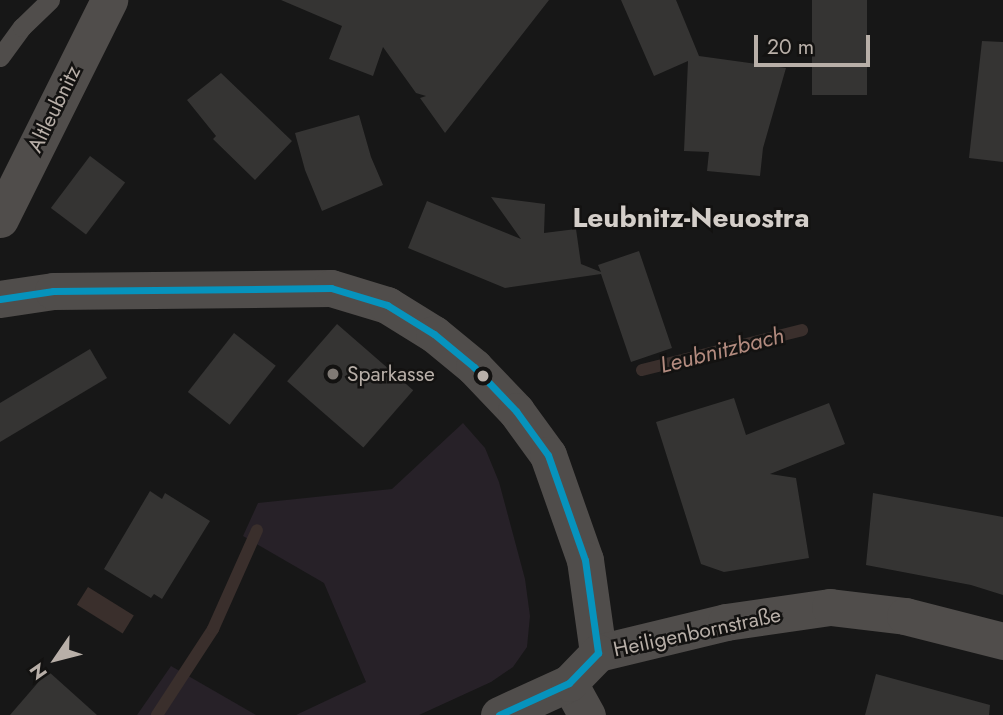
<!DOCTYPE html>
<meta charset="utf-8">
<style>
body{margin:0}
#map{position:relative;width:1003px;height:715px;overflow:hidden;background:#171717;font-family:Jost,sans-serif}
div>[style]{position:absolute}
.green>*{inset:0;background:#272128}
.water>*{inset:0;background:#3a2f2c;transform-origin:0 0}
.stream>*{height:12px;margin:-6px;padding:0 6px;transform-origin:6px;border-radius:6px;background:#3a2f2c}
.building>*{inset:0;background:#353433;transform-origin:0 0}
.service>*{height:19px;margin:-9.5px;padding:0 9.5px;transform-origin:9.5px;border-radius:9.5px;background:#504d4b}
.minor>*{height:37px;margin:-18.5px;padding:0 18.5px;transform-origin:18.5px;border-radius:18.5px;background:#504d4b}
.bus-1>*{height:7px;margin:-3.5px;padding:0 3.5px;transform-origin:3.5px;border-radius:3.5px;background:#0693bd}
.dots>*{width:19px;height:19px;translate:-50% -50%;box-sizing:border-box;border:4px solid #131211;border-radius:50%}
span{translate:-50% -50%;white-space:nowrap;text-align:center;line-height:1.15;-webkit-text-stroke:5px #131211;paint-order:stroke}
.street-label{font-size:21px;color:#b8afa8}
.poi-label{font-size:21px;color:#b8afa8}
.left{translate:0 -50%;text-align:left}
.water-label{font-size:23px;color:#b38b7f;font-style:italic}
.district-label{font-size:28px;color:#d4cec9;font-weight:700}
.north{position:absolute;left:21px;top:624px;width:70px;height:70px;-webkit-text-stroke:5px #131211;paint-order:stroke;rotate:235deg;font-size:19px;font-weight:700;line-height:28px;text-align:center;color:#b8afa8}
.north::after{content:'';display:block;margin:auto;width:24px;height:32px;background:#b8afa8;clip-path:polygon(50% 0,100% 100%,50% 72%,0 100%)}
.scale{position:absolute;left:754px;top:35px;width:116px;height:32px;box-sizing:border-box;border:4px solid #b8afa8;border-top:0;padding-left:9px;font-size:21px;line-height:24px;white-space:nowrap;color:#b8afa8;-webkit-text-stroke:5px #131211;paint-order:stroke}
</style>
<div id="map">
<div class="green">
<i style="clip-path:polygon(463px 423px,485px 448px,499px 482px,525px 579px,530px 616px,527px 647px,513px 667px,491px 682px,419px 715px,296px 715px,366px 682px,324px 583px,243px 536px,258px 503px,392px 489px)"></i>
<i style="clip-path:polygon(171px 666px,256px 715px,137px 715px)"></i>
</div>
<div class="water">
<i style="left:88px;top:587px;width:54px;height:21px;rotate:32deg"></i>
</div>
<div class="stream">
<i style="left:642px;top:370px;width:165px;rotate:-14deg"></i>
<i style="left:157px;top:715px;width:103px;rotate:-56.9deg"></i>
<i style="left:213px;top:629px;width:108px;rotate:-66deg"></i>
</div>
<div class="building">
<i style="clip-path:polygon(281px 0,549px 0,445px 133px,420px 98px,426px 96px,416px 93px,383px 47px,373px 76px,329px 59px,342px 26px)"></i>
<i style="clip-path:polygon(621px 0,676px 0,699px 56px,786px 68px,763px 148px,760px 176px,707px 171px,709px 152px,684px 151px,688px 61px,654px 76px)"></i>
<i style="left:812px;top:0;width:55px;height:95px"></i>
<i style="clip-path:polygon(982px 41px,1003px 42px,1003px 162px,969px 158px)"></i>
<i style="clip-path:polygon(221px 73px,292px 141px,255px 180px,213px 139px,216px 136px,187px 100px)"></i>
<i style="clip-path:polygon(359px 115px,371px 157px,383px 185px,322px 211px,305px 170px,295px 133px)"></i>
<i style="left:90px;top:156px;width:44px;height:65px;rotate:37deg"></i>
<i style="clip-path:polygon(491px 197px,545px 204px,544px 233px,576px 229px,581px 264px,601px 272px,598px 265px,639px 251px,672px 348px,631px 362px,601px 274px,505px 288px,408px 248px,427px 201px,521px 239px)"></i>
<i style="left:337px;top:324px;width:101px;height:76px;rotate:41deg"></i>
<i style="left:234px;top:333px;width:53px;height:75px;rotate:38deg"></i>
<i style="clip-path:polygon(90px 349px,107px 378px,0 442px,0 403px)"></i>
<i style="clip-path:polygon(734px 398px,746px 435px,829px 403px,845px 444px,770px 474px,796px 478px,809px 558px,724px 572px,701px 564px,656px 422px)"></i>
<i style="clip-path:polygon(150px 491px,162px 499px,165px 493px,210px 521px,162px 599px,154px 594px,151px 598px,104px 569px)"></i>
<i style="clip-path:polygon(873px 493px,1003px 517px,1003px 595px,971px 585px,866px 565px)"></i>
<i style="clip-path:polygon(48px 671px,97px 715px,10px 715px)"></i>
<i style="clip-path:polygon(876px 674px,990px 705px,989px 715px,865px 715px)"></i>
</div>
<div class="service">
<i style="left:0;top:57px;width:37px;rotate:-54deg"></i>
<i style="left:22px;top:27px;width:39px;rotate:-44deg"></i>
</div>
<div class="minor">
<i style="left:0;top:219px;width:245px;rotate:-63.5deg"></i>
<i style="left:0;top:299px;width:54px;rotate:-8.6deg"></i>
<i style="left:53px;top:291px;width:278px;rotate:-0.6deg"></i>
<i style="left:331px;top:288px;width:59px;rotate:16.9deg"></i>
<i style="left:387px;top:305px;width:55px;rotate:31.7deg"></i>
<i style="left:434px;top:334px;width:52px;rotate:39.5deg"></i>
<i style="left:474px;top:367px;width:61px;rotate:46.3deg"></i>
<i style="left:516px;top:411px;width:54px;rotate:54deg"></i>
<i style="left:548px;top:455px;width:111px;rotate:70.6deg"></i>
<i style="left:585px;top:560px;width:94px;rotate:82deg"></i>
<i style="left:598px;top:653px;width:132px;rotate:-13.6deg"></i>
<i style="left:726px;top:622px;width:105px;rotate:-8.2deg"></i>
<i style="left:830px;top:607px;width:76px;rotate:6.8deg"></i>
<i style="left:905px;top:616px;width:101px;rotate:14.3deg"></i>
<i style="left:569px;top:683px;width:37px;rotate:61deg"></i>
<i style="left:499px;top:715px;width:77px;rotate:-24.6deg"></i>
<i style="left:569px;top:683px;width:42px;rotate:-46deg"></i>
</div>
<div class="bus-1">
<i style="left:0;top:299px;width:54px;rotate:-8.6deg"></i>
<i style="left:53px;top:291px;width:278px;rotate:-0.6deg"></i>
<i style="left:331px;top:288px;width:59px;rotate:16.9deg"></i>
<i style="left:387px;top:305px;width:55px;rotate:31.7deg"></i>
<i style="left:434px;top:334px;width:52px;rotate:39.5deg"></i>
<i style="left:474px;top:367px;width:61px;rotate:46.3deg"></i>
<i style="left:516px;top:411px;width:54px;rotate:54deg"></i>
<i style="left:548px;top:455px;width:111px;rotate:70.6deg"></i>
<i style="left:585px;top:560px;width:94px;rotate:82deg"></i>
<i style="left:499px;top:715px;width:77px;rotate:-24.6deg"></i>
<i style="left:569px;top:683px;width:42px;rotate:-46deg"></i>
</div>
<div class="dots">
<i style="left:333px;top:374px;background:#807a75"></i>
<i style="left:483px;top:376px;background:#b8afa8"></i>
</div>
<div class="street-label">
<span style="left:54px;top:109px;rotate:-64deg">Altleubnitz</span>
<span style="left:697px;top:632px;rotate:-12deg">Heiligenbornstraße</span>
</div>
<div class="poi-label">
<span class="left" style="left:347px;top:374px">Sparkasse</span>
</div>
<div class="water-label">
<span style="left:722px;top:350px;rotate:-14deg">Leubnitzbach</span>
</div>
<div class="district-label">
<span style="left:691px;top:218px">Leubnitz-Neuostra</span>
</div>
<div class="north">N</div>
<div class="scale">20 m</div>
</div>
